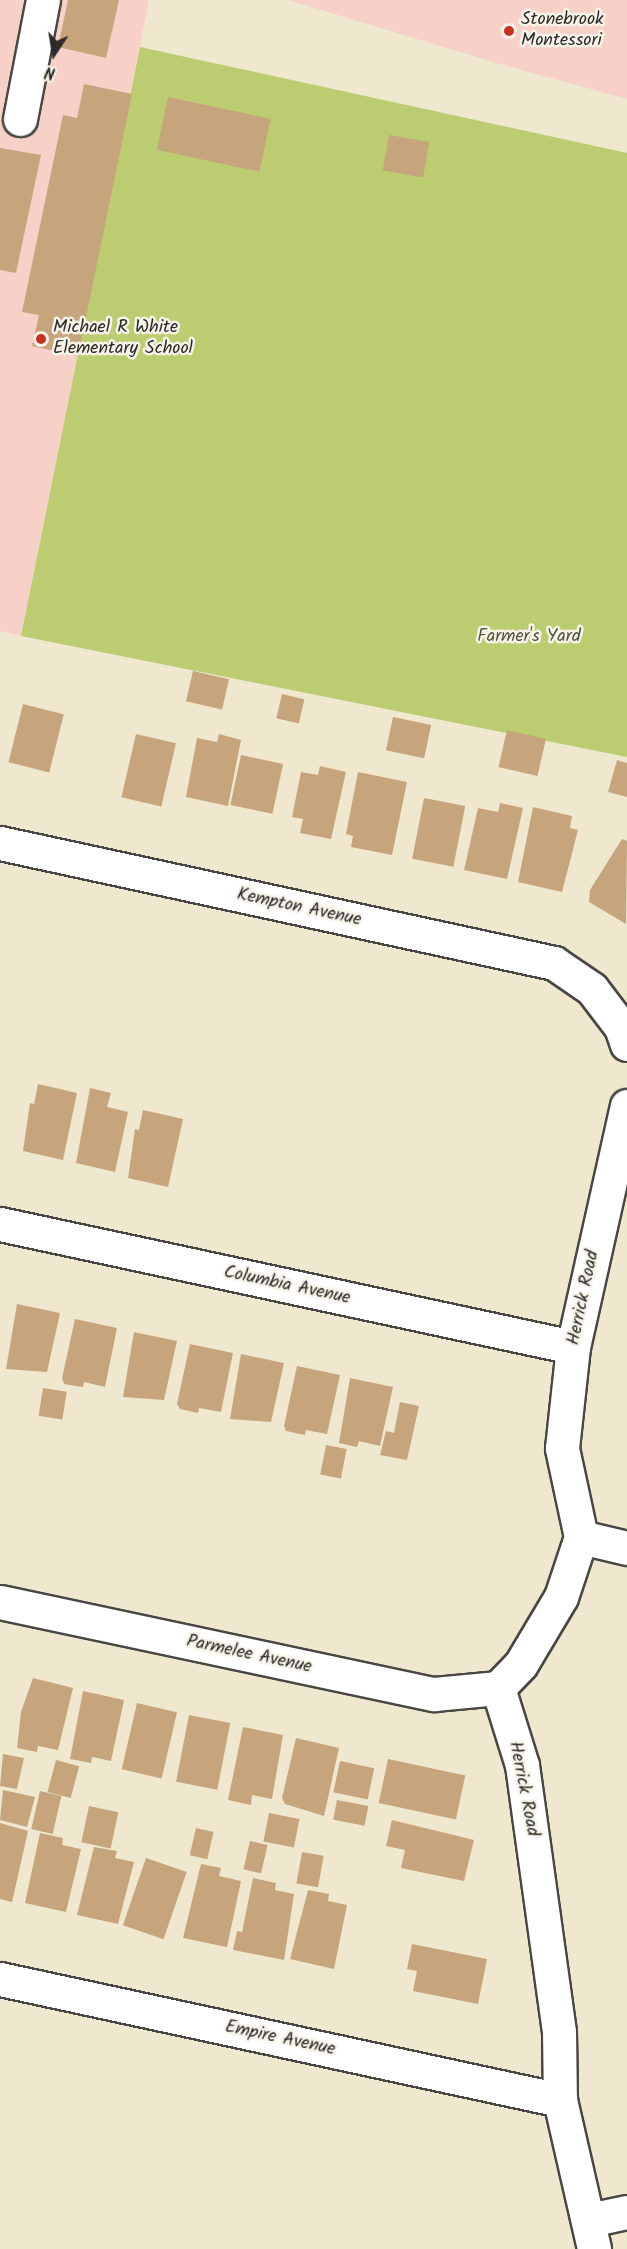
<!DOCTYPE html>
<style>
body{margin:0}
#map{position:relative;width:627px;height:2249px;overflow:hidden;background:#efe7ce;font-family:Kalam,sans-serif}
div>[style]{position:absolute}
.built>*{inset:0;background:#f7d1c8}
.green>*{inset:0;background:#bbcd70}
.building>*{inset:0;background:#c6a57d;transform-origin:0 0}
.roads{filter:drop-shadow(2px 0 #484743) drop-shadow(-2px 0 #484743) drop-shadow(0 2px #484743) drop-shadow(0 -2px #484743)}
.minor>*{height:33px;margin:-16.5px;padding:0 16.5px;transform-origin:16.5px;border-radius:16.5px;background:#fff}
.dots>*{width:16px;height:16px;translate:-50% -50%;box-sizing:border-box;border:3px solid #f7f3e8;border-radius:50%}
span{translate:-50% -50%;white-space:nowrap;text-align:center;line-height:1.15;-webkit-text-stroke:5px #f7f3e8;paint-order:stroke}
.poi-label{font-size:18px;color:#2b2b2b}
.left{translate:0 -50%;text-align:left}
.park-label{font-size:18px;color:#4f543c}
.street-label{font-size:18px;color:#2b2b2b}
.north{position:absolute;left:24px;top:24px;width:60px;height:60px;-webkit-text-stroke:4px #f7f3e8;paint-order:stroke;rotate:192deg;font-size:16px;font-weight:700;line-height:24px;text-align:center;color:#2b2b2b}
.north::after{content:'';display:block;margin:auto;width:21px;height:27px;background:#2b2b2b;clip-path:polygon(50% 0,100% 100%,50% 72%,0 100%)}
</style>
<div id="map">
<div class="built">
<i style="clip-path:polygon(0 0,149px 0,21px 636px,0 631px)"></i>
<i style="clip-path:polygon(288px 0,627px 0,627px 99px,493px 62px)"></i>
</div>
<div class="green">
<i style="clip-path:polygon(140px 47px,627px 153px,627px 757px,21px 636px)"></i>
</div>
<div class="building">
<i style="clip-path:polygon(68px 0,119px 0,106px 58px,58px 47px)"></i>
<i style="clip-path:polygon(84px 84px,132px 94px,78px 356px,32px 346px,39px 315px,22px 312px,63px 115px,77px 118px)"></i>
<i style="left:168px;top:97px;width:105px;height:54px;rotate:12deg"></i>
<i style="left:389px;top:135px;width:41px;height:36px;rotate:10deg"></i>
<i style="clip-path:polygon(0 148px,41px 155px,16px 273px,0 270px)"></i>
<i style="left:193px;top:671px;width:37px;height:31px;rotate:13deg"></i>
<i style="left:282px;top:694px;width:23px;height:25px;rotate:13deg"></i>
<i style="left:23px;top:704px;width:42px;height:60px;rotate:14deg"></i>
<i style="left:393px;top:717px;width:39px;height:34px;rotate:12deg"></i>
<i style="left:507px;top:730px;width:40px;height:38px;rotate:13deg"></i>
<i style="left:136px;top:734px;width:41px;height:65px;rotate:13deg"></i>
<i style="clip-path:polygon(219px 734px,241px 740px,228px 806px,186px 797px,197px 738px,217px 742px)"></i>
<i style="left:241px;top:755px;width:43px;height:51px;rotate:12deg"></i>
<i style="clip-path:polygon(617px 760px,627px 763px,627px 797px,608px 792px)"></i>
<i style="clip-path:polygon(320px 766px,346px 772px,331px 839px,300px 833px,303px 819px,292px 817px,301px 772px,318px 775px)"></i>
<i style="clip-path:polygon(358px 772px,407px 782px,392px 855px,351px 847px,353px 836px,346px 834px)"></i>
<i style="left:424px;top:798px;width:42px;height:62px;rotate:11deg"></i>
<i style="clip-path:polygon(500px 803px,523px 808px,507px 879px,464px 870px,478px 808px,498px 812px)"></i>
<i style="clip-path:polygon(533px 807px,572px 816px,570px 828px,578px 830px,562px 892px,518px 882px)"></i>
<i style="clip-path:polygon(622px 839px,627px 841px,626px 924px,589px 902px,590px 890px)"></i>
<i style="clip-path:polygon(38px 1084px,77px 1093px,63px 1160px,23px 1151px,30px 1103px,34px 1104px)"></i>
<i style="clip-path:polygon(90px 1088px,111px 1093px,107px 1107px,128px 1112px,115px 1172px,76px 1163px)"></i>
<i style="clip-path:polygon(143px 1110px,183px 1119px,168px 1187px,128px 1178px,135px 1129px,139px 1130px)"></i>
<i style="clip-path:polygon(17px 1304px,60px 1313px,47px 1372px,6px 1369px)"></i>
<i style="clip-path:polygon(75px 1319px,117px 1328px,105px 1387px,84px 1382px,83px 1387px,64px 1384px,62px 1378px)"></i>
<i style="clip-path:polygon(134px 1332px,177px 1341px,164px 1400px,123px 1397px)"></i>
<i style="clip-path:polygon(190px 1344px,233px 1353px,221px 1412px,199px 1408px,198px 1413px,180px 1409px,177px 1404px)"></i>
<i style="clip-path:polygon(241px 1354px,284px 1363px,271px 1422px,230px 1419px)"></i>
<i style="clip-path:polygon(297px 1366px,340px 1375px,327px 1434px,306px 1430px,305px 1435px,286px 1431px,284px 1426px)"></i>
<i style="clip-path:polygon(350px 1378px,393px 1387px,380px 1446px,359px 1441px,357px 1447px,339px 1443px)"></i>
<i style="left:43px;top:1388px;width:24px;height:28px;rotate:9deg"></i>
<i style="clip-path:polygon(400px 1402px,419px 1406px,407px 1460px,380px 1455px,386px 1431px,394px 1433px)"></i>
<i style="left:326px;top:1445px;width:21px;height:30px;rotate:11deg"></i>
<i style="clip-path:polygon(33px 1678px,73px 1688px,58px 1750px,38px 1746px,37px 1752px,17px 1748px,21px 1712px)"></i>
<i style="clip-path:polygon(83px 1691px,124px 1700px,111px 1761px,92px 1757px,91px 1763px,70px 1759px)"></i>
<i style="left:137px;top:1703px;width:41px;height:68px;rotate:13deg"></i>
<i style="left:189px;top:1715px;width:42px;height:68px;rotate:11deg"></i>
<i style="clip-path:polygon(243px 1727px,283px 1735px,272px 1799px,252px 1795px,251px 1805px,228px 1800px)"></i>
<i style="clip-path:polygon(296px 1738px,339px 1748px,324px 1816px,285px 1804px,282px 1798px)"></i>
<i style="clip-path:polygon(3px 1754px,24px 1758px,17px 1789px,0 1786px)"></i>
<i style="left:388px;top:1759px;width:79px;height:45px;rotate:12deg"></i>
<i style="left:56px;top:1760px;width:24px;height:33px;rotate:15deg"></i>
<i style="left:340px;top:1761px;width:35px;height:32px;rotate:12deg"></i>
<i style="clip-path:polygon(3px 1790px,35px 1797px,27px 1827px,0 1820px)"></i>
<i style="left:40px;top:1791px;width:22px;height:39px;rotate:13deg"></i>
<i style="left:337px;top:1800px;width:32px;height:20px;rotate:11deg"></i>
<i style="left:89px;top:1806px;width:30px;height:37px;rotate:12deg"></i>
<i style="left:269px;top:1813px;width:31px;height:29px;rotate:11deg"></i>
<i style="clip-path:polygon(392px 1820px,474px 1840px,464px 1881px,401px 1868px,405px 1850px,386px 1846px)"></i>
<i style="clip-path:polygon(0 1823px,28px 1831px,12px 1902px,0 1899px)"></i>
<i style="left:196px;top:1828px;width:18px;height:28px;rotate:13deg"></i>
<i style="clip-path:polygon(40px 1833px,63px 1838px,62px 1845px,81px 1849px,66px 1912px,25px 1903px)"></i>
<i style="left:250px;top:1841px;width:18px;height:29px;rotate:13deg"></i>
<i style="clip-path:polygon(94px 1847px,117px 1851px,115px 1858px,134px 1862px,118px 1924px,77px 1915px)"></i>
<i style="left:302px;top:1852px;width:22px;height:32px;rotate:10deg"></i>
<i style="left:146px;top:1858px;width:43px;height:71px;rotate:19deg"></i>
<i style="clip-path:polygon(201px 1864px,221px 1868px,219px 1876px,241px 1881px,227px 1947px,183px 1938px)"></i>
<i style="clip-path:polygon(253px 1878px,276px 1883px,275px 1890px,294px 1894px,284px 1960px,233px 1950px,237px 1931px,242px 1932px)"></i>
<i style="clip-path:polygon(308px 1890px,329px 1894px,328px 1901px,347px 1905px,334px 1969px,290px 1959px)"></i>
<i style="clip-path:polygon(412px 1944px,487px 1959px,478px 2004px,413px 1991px,417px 1971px,407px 1969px)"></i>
</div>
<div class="roads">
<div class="minor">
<i style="left:20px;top:119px;width:121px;rotate:-79.1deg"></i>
<i style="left:0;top:843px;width:567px;rotate:12.22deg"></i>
<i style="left:554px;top:963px;width:46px;rotate:34.4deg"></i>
<i style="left:592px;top:989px;width:48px;rotate:52.7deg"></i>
<i style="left:621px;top:1027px;width:18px;rotate:71deg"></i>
<i style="left:0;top:1224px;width:586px;rotate:12.12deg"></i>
<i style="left:581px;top:1537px;width:47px;rotate:13.4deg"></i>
<i style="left:0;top:1602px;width:444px;rotate:12deg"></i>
<i style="left:434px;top:1694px;width:64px;rotate:-5.4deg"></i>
<i style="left:498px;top:1688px;width:33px;rotate:-46deg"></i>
<i style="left:521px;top:1664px;width:78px;rotate:-59.2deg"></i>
<i style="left:561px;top:1597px;width:63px;rotate:-71.6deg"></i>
<i style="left:581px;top:1537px;width:91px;rotate:-102.1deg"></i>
<i style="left:562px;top:1448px;width:102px;rotate:-83.8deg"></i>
<i style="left:573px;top:1347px;width:247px;rotate:-77.4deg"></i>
<i style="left:498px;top:1688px;width:81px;rotate:72.7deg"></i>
<i style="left:522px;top:1765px;width:270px;rotate:82.1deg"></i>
<i style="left:559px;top:2032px;width:68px;rotate:89.2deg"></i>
<i style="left:560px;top:2100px;width:153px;rotate:77.1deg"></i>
<i style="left:0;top:1979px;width:573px;rotate:12.19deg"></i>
<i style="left:589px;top:2220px;width:39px;rotate:-12deg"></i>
</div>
</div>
<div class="dots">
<i style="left:509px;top:31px;background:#c8321e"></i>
<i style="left:41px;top:339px;background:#c8321e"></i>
</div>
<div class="poi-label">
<span class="left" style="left:521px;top:31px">Stonebrook<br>Montessori</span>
<span class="left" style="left:53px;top:339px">Michael R White<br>Elementary School</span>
</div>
<div class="park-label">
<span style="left:529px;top:637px">Farmer's Yard</span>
</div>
<div class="street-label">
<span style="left:299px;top:908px;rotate:12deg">Kempton Avenue</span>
<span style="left:287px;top:1286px;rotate:12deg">Columbia Avenue</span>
<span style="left:584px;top:1298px;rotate:-78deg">Herrick Road</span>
<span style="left:249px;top:1655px;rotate:12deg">Parmelee Avenue</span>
<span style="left:523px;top:1789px;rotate:79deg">Herrick Road</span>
<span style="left:280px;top:2039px;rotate:12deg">Empire Avenue</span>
</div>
<div class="north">N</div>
</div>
